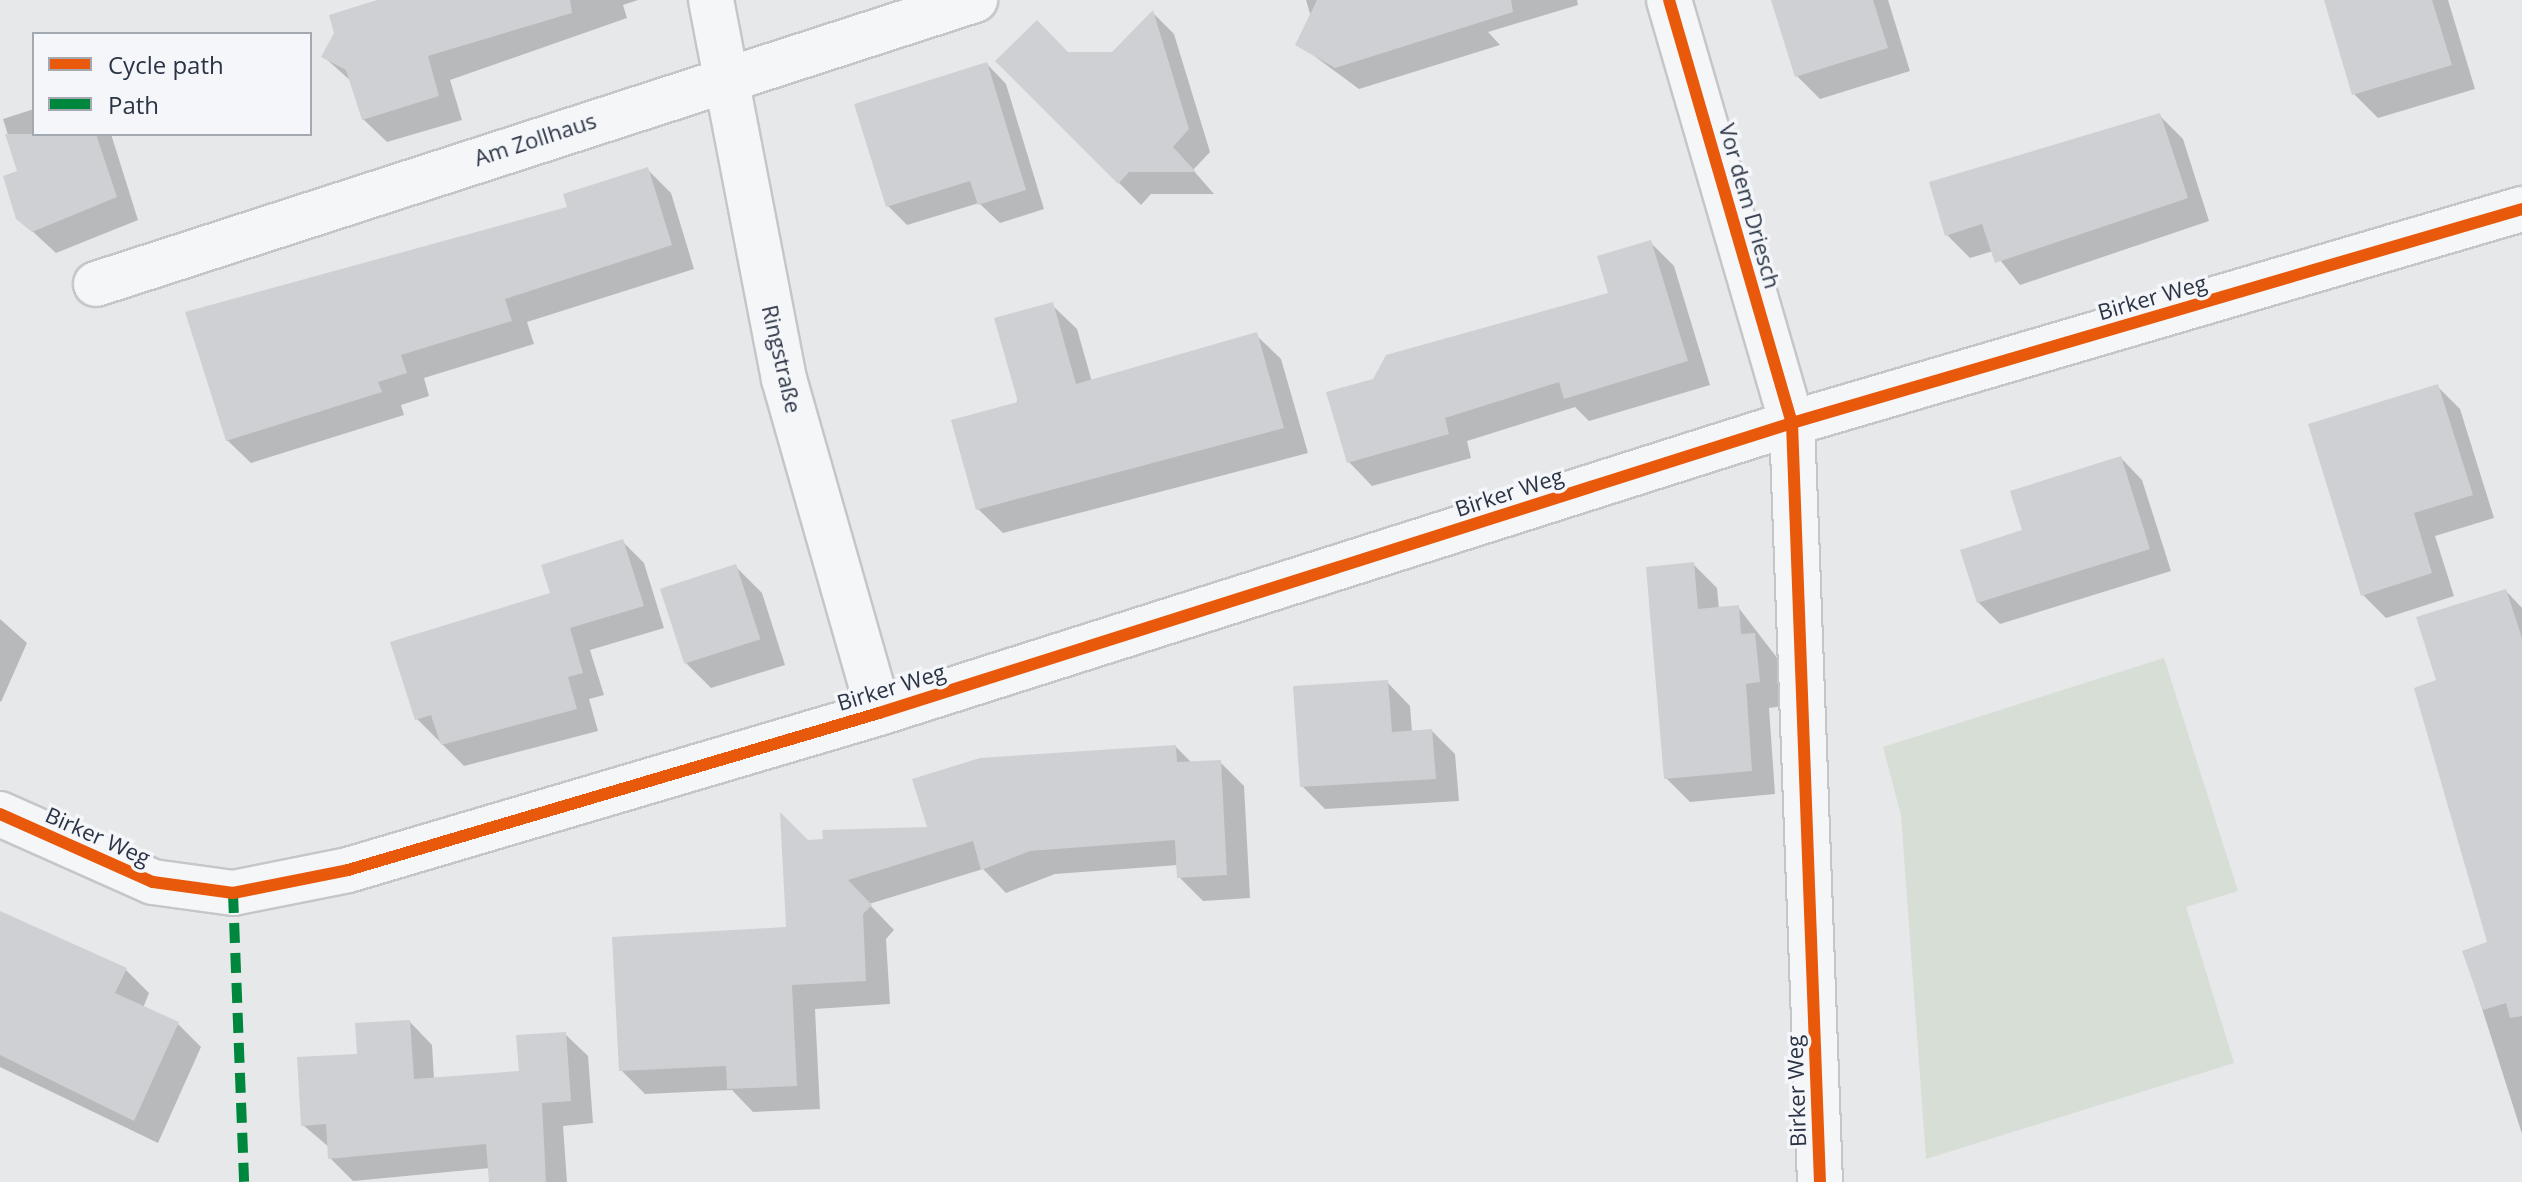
<!DOCTYPE html>
<meta charset="utf-8">
<style>
body{margin:0}
#map{position:relative;width:2522px;height:1182px;overflow:hidden;background:#e6e8ea;font-family:"Open Sans",sans-serif}
div>[style]{position:absolute}
.green>*{inset:0;background:#d6ded6}
.shadow>*{inset:0;background:#0003}
.building>*{inset:0;background:#ced0d3;transform-origin:0 0}
.roads{filter:drop-shadow(2px 0 #c4c6c8) drop-shadow(-2px 0 #c4c6c8) drop-shadow(0 2px #c4c6c8) drop-shadow(0 -2px #c4c6c8)}
.street>*{height:44px;margin:-22px;padding:0 22px;transform-origin:22px;border-radius:22px;background:#f5f6f7}
.quiet>*{height:10px;margin-top:-5px;transform-origin:0;background:repeating-linear-gradient(90deg,#00873e 0 20px,transparent 0 30px)}
.cycleway>*{height:12px;margin:-6px;padding:0 6px;transform-origin:6px;border-radius:6px;background:#e8590c}
span{translate:-50% -50%;white-space:nowrap;text-align:center;line-height:1.15;-webkit-text-stroke:7px #f4f6f9;paint-order:stroke}
.street-label{font-size:22px;color:#2b3445}
.legend{position:absolute;left:32px;top:32px;width:280px;height:104px;box-sizing:border-box;background:#f4f6f9;border:2px solid #a4a8b1;margin:0;padding:10px 14px;list-style:none;font-size:24px;color:#2b3445}
.legend li{display:flex;align-items:center;gap:16px;height:40px}
.legend b{width:40px;border:2px solid #a4a8b1}
</style>
<div id="map">
<div class="green">
<i style="clip-path:polygon(2164px 658px,2238px 891px,2186px 907px,2234px 1063px,1926px 1159px,1901px 815px,1883px 747px)"></i>
</div>
<div class="shadow">
<i style="clip-path:polygon(383px 0,638px 0,623px 5px,627px 18px,450px 80px,462px 120px,387px 142px,363px 119px,352px 82px,324px 57px)"></i>
<i style="clip-path:polygon(1306px 0,1577px 0,1578px 5px,1488px 32px,1500px 45px,1359px 89px,1298px 44px,1311px 17px)"></i>
<i style="clip-path:polygon(1773px 0,1888px 0,1910px 71px,1820px 99px,1797px 76px)"></i>
<i style="clip-path:polygon(2326px 0,2448px 0,2475px 89px,2378px 118px,2354px 94px)"></i>
<i style="clip-path:polygon(1153px 13px,1174px 34px,1210px 152px,1193px 170px,1214px 194px,1151px 194px,1141px 205px,998px 61px,1113px 54px)"></i>
<i style="clip-path:polygon(987px 64px,1006px 84px,1044px 209px,1000px 223px,979px 203px,907px 225px,888px 206px)"></i>
<i style="clip-path:polygon(34px 109px,34px 134px,111px 134px,138px 220px,56px 253px,18px 218px,20px 173px,3px 119px)"></i>
<i style="clip-path:polygon(2160px 116px,2183px 139px,2209px 221px,2020px 285px,1993px 251px,1970px 258px,1947px 235px)"></i>
<i style="clip-path:polygon(647px 169px,671px 193px,694px 269px,527px 322px,534px 344px,424px 378px,429px 396px,401px 405px,404px 415px,251px 463px,227px 440px)"></i>
<i style="clip-path:polygon(1650px 242px,1674px 266px,1710px 385px,1589px 421px,1575px 407px,1467px 441px,1471px 458px,1372px 486px,1349px 462px,1374px 380px,1611px 294px)"></i>
<i style="clip-path:polygon(1052px 305px,1077px 329px,1092px 382px,1256px 335px,1281px 359px,1308px 453px,1003px 533px,978px 509px)"></i>
<i style="clip-path:polygon(2437px 386px,2460px 409px,2494px 518px,2435px 536px,2454px 596px,2386px 618px,2363px 595px)"></i>
<i style="clip-path:polygon(2121px 458px,2142px 480px,2171px 571px,2000px 624px,1978px 602px,2024px 532px)"></i>
<i style="clip-path:polygon(622px 541px,644px 563px,664px 628px,590px 650px,604px 695px,589px 699px,598px 731px,464px 766px,417px 719px)"></i>
<i style="clip-path:polygon(1693px 564px,1717px 588px,1719px 609px,1738px 607px,1778px 659px,1783px 706px,1769px 708px,1775px 794px,1690px 802px,1666px 778px)"></i>
<i style="clip-path:polygon(736px 567px,762px 593px,785px 665px,711px 688px,685px 662px)"></i>
<i style="clip-path:polygon(2506px 591px,2522px 608px,2522px 1134px,2464px 952px,2489px 944px,2438px 682px)"></i>
<i style="clip-path:polygon(0 619px,27px 643px,1px 702px,0 701px)"></i>
<i style="clip-path:polygon(1387px 682px,1410px 706px,1412px 732px,1432px 731px,1455px 754px,1459px 801px,1325px 809px,1302px 786px)"></i>
<i style="clip-path:polygon(1176px 747px,1192px 763px,1220px 762px,1244px 786px,1250px 898px,1203px 901px,1179px 877px,1178px 865px,1055px 874px,1006px 893px,983px 869px,869px 904px,894px 930px,886px 939px,890px 1004px,815px 1009px,820px 1109px,753px 1112px,732px 1090px,645px 1094px,621px 1070px,788px 929px,808px 842px,929px 828px)"></i>
<i style="clip-path:polygon(0 913px,126px 970px,149px 993px,143px 1008px,178px 1024px,201px 1047px,158px 1143px,0 1067px)"></i>
<i style="clip-path:polygon(410px 1022px,432px 1045px,434px 1079px,521px 1073px,565px 1034px,588px 1056px,593px 1123px,563px 1126px,567px 1182px,491px 1182px,490px 1168px,353px 1181px,330px 1158px,330px 1148px,303px 1125px,359px 1056px)"></i>
</div>
<div class="building">
<i style="clip-path:polygon(377px 0,570px 0,572px 13px,428px 56px,439px 96px,362px 120px,346px 70px,321px 57px,334px 33px,329px 15px)"></i>
<i style="clip-path:polygon(1317px 0,1511px 0,1513px 12px,1335px 68px,1295px 45px)"></i>
<i style="clip-path:polygon(1771px 0,1873px 0,1888px 48px,1795px 77px)"></i>
<i style="clip-path:polygon(2324px 0,2432px 0,2452px 65px,2352px 95px)"></i>
<i style="clip-path:polygon(1153px 10px,1189px 129px,1173px 147px,1196px 172px,1129px 172px,1118px 184px,995px 61px,1037px 20px,1068px 52px,1112px 52px)"></i>
<i style="clip-path:polygon(987px 62px,1026px 190px,978px 205px,970px 181px,886px 207px,854px 104px)"></i>
<i style="clip-path:polygon(2160px 113px,2188px 198px,1995px 263px,1982px 224px,1945px 236px,1929px 182px)"></i>
<i style="clip-path:polygon(5px 134px,96px 134px,117px 197px,32px 232px,16px 219px,3px 176px,17px 171px)"></i>
<i style="clip-path:polygon(648px 167px,672px 245px,505px 299px,512px 321px,401px 355px,407px 373px,378px 382px,382px 392px,226px 441px,185px 312px,567px 207px,563px 194px)"></i>
<i style="clip-path:polygon(1651px 240px,1688px 361px,1564px 399px,1559px 382px,1445px 418px,1449px 434px,1347px 463px,1326px 392px,1373px 379px,1386px 355px,1608px 293px,1597px 256px)"></i>
<i style="clip-path:polygon(1053px 302px,1076px 384px,1257px 332px,1284px 428px,976px 510px,951px 420px,1018px 402px,994px 318px)"></i>
<i style="clip-path:polygon(2438px 384px,2473px 495px,2414px 513px,2432px 573px,2361px 596px,2308px 424px)"></i>
<i style="clip-path:polygon(2121px 456px,2150px 549px,1977px 603px,1960px 550px,2022px 530px,2010px 491px)"></i>
<i style="clip-path:polygon(623px 539px,644px 606px,570px 628px,583px 673px,568px 677px,577px 709px,441px 745px,431px 715px,415px 720px,390px 642px,550px 593px,541px 565px)"></i>
<i style="clip-path:polygon(1694px 562px,1698px 609px,1739px 605px,1741px 634px,1755px 633px,1760px 682px,1746px 684px,1752px 771px,1664px 779px,1646px 567px)"></i>
<i style="left:736px;top:564px;width:79px;height:80px;rotate:72deg"></i>
<i style="clip-path:polygon(2506px 589px,2522px 638px,2522px 1016px,2510px 1018px,2506px 1003px,2483px 1010px,2462px 951px,2487px 942px,2414px 688px,2436px 680px,2416px 617px)"></i>
<i style="clip-path:polygon(1388px 680px,1392px 732px,1432px 729px,1436px 779px,1300px 787px,1293px 686px)"></i>
<i style="clip-path:polygon(1176px 745px,1177px 762px,1221px 760px,1227px 875px,1177px 878px,1175px 840px,1030px 851px,981px 870px,973px 841px,848px 880px,872px 905px,863px 914px,866px 981px,792px 985px,797px 1086px,727px 1089px,726px 1066px,619px 1071px,612px 937px,786px 927px,780px 812px,808px 840px,823px 839px,822px 830px,927px 827px,912px 779px,980px 758px)"></i>
<i style="clip-path:polygon(0 911px,127px 968px,115px 993px,179px 1022px,134px 1121px,0 1055px)"></i>
<i style="clip-path:polygon(410px 1020px,414px 1079px,519px 1071px,516px 1035px,566px 1032px,571px 1101px,542px 1103px,546px 1182px,489px 1182px,486px 1144px,328px 1159px,326px 1124px,301px 1126px,297px 1057px,357px 1054px,355px 1023px)"></i>
</div>
<div class="roads">
<div class="street">
<i style="left:711px;top:0;width:386px;rotate:79.1deg"></i>
<i style="left:784px;top:379px;width:347px;rotate:74.1deg"></i>
<i style="left:1669px;top:0;width:441px;rotate:73.8deg"></i>
<i style="left:1792px;top:423px;width:760px;rotate:87.89deg"></i>
<i style="left:96px;top:284px;width:924px;rotate:-17.91deg"></i>
<i style="left:0;top:814px;width:167px;rotate:24deg"></i>
<i style="left:153px;top:882px;width:81px;rotate:7.8deg"></i>
<i style="left:233px;top:893px;width:117px;rotate:-11.3deg"></i>
<i style="left:348px;top:870px;width:554px;rotate:-16.47deg"></i>
<i style="left:879px;top:713px;width:958px;rotate:-17.62deg"></i>
<i style="left:1792px;top:423px;width:761px;rotate:-16.34deg"></i>
</div>
</div>
<div class="quiet">
<i style="left:233px;top:893px;width:289px;rotate:87.8deg"></i>
</div>
<div class="cycleway">
<i style="left:1669px;top:0;width:441px;rotate:73.8deg"></i>
<i style="left:1792px;top:423px;width:760px;rotate:87.89deg"></i>
<i style="left:0;top:814px;width:167px;rotate:24deg"></i>
<i style="left:153px;top:882px;width:81px;rotate:7.8deg"></i>
<i style="left:233px;top:893px;width:117px;rotate:-11.3deg"></i>
<i style="left:348px;top:870px;width:554px;rotate:-16.47deg"></i>
<i style="left:879px;top:713px;width:958px;rotate:-17.62deg"></i>
<i style="left:1792px;top:423px;width:761px;rotate:-16.34deg"></i>
</div>
<div class="street-label">
<span style="left:535px;top:139px;rotate:-18deg">Am Zollhaus</span>
<span style="left:1750px;top:206px;rotate:74deg">Vor dem Driesch</span>
<span style="left:2152px;top:297px;rotate:-16deg">Birker Weg</span>
<span style="left:782px;top:359px;rotate:77deg">Ringstraße</span>
<span style="left:1509px;top:492px;rotate:-18deg">Birker Weg</span>
<span style="left:891px;top:687px;rotate:-17deg">Birker Weg</span>
<span style="left:98px;top:836px;rotate:24deg">Birker Weg</span>
<span style="left:1796px;top:1091px;rotate:-92deg">Birker Weg</span>
</div>
<ul class="legend">
<li><b style="height:10px;background:#e8590c"></b>Cycle path</li>
<li><b style="height:10px;background:#00873e"></b>Path</li>
</ul>
</div>
